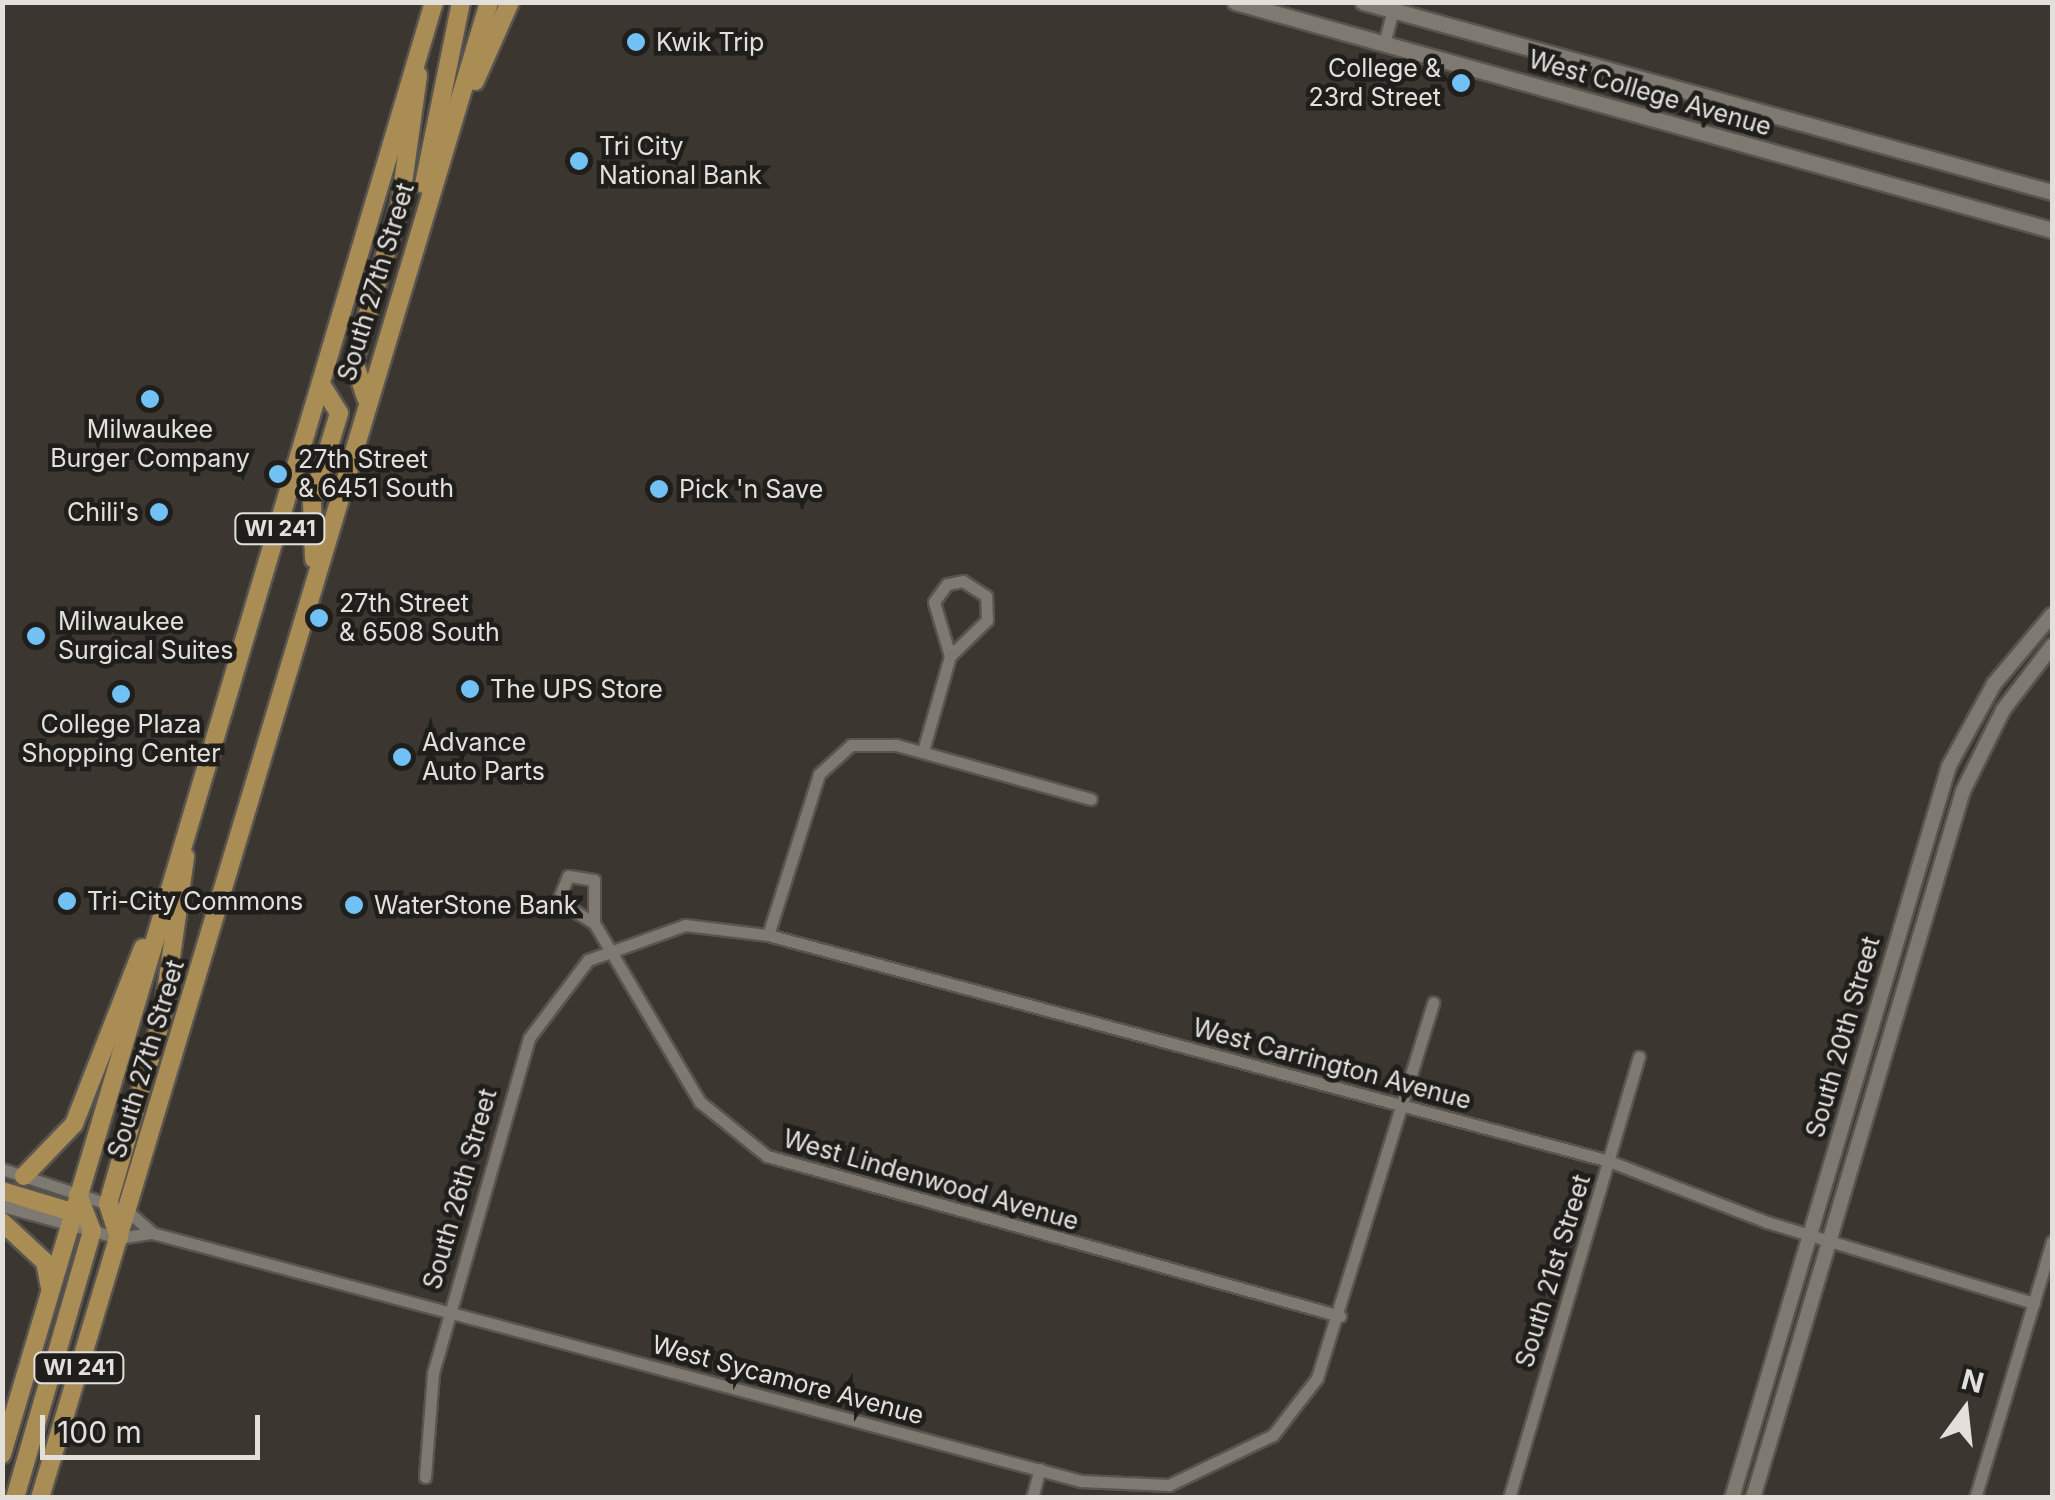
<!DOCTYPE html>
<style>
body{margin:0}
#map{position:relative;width:2055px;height:1500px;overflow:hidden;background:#3b3730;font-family:Inter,sans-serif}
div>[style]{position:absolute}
.roads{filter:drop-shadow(2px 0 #58544f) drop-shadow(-2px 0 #58544f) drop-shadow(0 2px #58544f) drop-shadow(0 -2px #58544f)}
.minor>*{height:11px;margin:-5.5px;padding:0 5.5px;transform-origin:5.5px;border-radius:5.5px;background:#7e7a72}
.tertiary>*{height:14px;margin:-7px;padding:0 7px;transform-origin:7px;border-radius:7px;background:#7e7a72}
.secondary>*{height:15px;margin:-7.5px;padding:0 7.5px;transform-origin:7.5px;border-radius:7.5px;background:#7e7a72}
.primary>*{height:18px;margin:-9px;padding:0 9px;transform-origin:9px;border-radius:9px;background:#aa8d55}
.dots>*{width:28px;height:28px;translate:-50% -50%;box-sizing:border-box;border:5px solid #201e1b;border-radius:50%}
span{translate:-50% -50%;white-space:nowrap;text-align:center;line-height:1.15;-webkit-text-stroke:9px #201e1b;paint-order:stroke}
.shield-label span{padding:2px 8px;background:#201e1b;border:2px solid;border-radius:8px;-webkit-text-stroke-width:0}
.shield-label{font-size:22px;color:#e3e0dc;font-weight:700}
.poi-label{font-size:25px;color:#e3e0dc}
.left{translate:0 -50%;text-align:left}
.right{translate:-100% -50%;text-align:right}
.street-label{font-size:25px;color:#e3e0dc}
.frame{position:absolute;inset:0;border:5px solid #e3e0dc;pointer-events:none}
.north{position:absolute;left:1915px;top:1360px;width:100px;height:100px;-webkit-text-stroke:8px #201e1b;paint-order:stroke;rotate:15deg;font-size:28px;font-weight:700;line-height:40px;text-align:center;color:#e3e0dc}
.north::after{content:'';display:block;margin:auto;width:35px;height:45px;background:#e3e0dc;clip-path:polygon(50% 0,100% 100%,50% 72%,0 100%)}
.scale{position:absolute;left:40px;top:1415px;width:220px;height:45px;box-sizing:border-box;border:5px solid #e3e0dc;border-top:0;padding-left:12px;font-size:30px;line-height:35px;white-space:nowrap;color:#e3e0dc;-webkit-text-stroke:8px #201e1b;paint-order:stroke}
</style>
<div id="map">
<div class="roads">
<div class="minor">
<i style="left:1384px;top:44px;width:43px;rotate:-75.3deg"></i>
<i style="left:923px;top:751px;width:99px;rotate:-74.1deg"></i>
<i style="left:950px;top:656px;width:52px;rotate:-44.2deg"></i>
<i style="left:987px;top:620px;width:24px;rotate:-92deg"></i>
<i style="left:986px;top:596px;width:27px;rotate:-147deg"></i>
<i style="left:963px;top:581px;width:16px;rotate:169deg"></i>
<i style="left:947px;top:584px;width:22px;rotate:126deg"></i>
<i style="left:934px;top:602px;width:56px;rotate:73.5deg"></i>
<i style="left:594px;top:923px;width:43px;rotate:-90deg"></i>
<i style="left:594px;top:880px;width:26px;rotate:-171deg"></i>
<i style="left:568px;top:876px;width:27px;rotate:112deg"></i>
<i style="left:558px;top:901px;width:42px;rotate:31.4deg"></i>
<i style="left:594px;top:923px;width:208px;rotate:59.4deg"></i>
<i style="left:700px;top:1102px;width:86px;rotate:38.9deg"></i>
<i style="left:767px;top:1156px;width:595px;rotate:15.6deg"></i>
<i style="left:768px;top:935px;width:169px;rotate:-72.4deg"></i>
<i style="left:819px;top:774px;width:43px;rotate:-42.2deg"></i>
<i style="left:851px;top:745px;width:45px"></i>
<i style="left:896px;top:745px;width:202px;rotate:15.5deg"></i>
<i style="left:2px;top:1169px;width:131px;rotate:18.3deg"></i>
<i style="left:126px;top:1210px;width:35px;rotate:41deg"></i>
<i style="left:2px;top:1206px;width:121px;rotate:15.3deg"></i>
<i style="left:119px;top:1238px;width:33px;rotate:-9deg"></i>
<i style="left:152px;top:1233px;width:962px;rotate:14.95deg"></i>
<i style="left:1081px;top:1481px;width:88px;rotate:2.6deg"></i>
<i style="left:1169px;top:1485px;width:115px;rotate:-25.7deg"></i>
<i style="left:1273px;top:1435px;width:72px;rotate:-52.3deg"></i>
<i style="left:1317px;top:1378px;width:393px;rotate:-72.8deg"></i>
<i style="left:425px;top:1477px;width:104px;rotate:-85.6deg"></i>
<i style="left:433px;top:1373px;width:348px;rotate:-74deg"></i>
<i style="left:529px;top:1038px;width:98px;rotate:-52.9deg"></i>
<i style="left:588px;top:960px;width:103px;rotate:-19.8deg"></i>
<i style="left:685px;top:925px;width:84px;rotate:6.9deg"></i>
<i style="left:768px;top:935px;width:871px;rotate:15.04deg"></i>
<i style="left:1609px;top:1161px;width:169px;rotate:21.1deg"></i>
<i style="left:1767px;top:1222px;width:279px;rotate:16.9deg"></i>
<i style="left:1032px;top:1498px;width:30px;rotate:-75deg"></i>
<i style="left:1509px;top:1498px;width:460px;rotate:-73.6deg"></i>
<i style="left:1975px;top:1498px;width:268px;rotate:-73.3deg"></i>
</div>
<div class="tertiary">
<i style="left:1732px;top:1498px;width:763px;rotate:-73.49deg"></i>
<i style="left:1949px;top:766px;width:94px;rotate:-61.2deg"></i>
<i style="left:1994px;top:684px;width:90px;rotate:-50deg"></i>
<i style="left:1753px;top:1498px;width:738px;rotate:-73.46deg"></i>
<i style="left:1963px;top:791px;width:90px;rotate:-63.7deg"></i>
<i style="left:2003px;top:710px;width:81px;rotate:-52.6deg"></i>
</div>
<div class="secondary">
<i style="left:1235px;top:2px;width:848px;rotate:15.59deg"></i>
<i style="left:1363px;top:2px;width:715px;rotate:15.42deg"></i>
</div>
<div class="primary">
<i style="left:475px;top:81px;width:86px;rotate:-66.1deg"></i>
<i style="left:424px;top:184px;width:186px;rotate:-78.5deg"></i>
<i style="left:366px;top:398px;width:39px;rotate:-108deg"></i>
<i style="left:354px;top:361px;width:163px;rotate:-73.6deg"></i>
<i style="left:400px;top:205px;width:131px;rotate:-82.1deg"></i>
<i style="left:314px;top:559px;width:57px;rotate:-92deg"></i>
<i style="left:312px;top:502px;width:93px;rotate:-73.1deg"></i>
<i style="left:339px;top:413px;width:31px;rotate:-122deg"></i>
<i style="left:24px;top:1176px;width:72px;rotate:-46.1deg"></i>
<i style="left:74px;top:1124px;width:189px;rotate:-68.6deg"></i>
<i style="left:2px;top:1191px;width:84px;rotate:16.7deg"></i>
<i style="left:2px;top:1222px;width:59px;rotate:42.9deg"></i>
<i style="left:45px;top:1262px;width:25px;rotate:79deg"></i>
<i style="left:119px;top:1238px;width:36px;rotate:-108deg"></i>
<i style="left:108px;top:1204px;width:198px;rotate:-73.9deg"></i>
<i style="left:163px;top:1014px;width:159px;rotate:-82deg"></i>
<i style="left:2px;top:1454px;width:1515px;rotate:-73.43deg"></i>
<i style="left:15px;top:1498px;width:278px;rotate:-73.9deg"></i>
<i style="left:92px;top:1231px;width:39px;rotate:-111deg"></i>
<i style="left:40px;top:1498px;width:1562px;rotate:-73.29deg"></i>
</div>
</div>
<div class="dots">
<i style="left:636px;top:42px;background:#72c1f5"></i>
<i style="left:1461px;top:83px;background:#72c1f5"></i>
<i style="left:579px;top:161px;background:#72c1f5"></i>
<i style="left:150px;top:399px;background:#72c1f5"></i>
<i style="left:278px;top:474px;background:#72c1f5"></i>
<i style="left:659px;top:489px;background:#72c1f5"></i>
<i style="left:159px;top:512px;background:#72c1f5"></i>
<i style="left:319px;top:618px;background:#72c1f5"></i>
<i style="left:36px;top:636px;background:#72c1f5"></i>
<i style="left:470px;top:689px;background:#72c1f5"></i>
<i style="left:121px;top:694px;background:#72c1f5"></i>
<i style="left:402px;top:757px;background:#72c1f5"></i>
<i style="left:67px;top:901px;background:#72c1f5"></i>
<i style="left:354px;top:905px;background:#72c1f5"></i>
</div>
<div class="shield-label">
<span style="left:280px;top:529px">WI 241</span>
<span style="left:79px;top:1368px">WI 241</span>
</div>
<div class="poi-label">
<span class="left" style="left:656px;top:42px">Kwik Trip</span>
<span class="right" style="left:1441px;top:83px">College &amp;<br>23rd Street</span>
<span class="left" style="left:599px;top:161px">Tri City<br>National Bank</span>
<span style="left:150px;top:444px">Milwaukee<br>Burger Company</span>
<span class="left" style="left:298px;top:474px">27th Street<br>&amp; 6451 South</span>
<span class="left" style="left:679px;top:489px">Pick 'n Save</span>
<span class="right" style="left:139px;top:512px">Chili's</span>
<span class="left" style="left:339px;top:618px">27th Street<br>&amp; 6508 South</span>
<span class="left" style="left:58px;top:636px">Milwaukee<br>Surgical Suites</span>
<span class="left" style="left:490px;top:689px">The UPS Store</span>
<span style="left:121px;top:739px">College Plaza<br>Shopping Center</span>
<span class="left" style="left:422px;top:757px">Advance<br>Auto Parts</span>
<span class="left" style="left:87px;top:901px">Tri-City Commons</span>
<span class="left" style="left:374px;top:905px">WaterStone Bank</span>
</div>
<div class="street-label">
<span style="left:1650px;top:93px;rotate:16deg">West College Avenue</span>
<span style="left:376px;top:282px;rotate:-73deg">South 27th Street</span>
<span style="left:1843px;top:1037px;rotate:-74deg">South 20th Street</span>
<span style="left:146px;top:1059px;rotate:-73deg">South 27th Street</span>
<span style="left:1332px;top:1064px;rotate:15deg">West Carrington Avenue</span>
<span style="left:931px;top:1180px;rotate:16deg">West Lindenwood Avenue</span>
<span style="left:460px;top:1189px;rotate:-74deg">South 26th Street</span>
<span style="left:1553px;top:1271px;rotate:-73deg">South 21st Street</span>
<span style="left:788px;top:1380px;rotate:15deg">West Sycamore Avenue</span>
</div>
<div class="frame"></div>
<div class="north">N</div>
<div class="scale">100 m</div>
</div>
